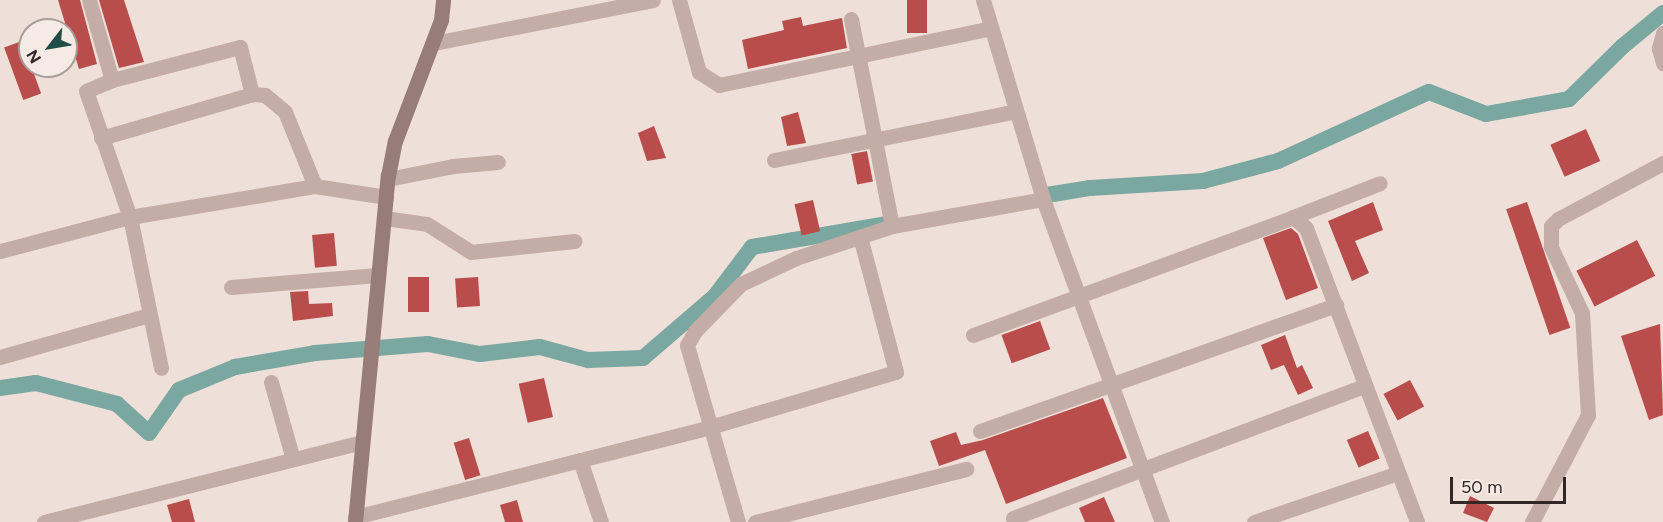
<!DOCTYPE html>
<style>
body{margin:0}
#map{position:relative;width:1663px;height:522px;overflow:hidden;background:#eedfd8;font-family:Figtree,sans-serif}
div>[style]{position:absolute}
.canal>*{height:16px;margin:-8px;padding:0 8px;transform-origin:8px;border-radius:8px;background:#7aa8a0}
.building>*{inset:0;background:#b94d4b;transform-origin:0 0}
.street>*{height:15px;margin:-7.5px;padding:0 7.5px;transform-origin:7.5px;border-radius:7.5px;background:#c4ada6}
.secondary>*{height:15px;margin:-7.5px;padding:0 7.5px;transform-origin:7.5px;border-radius:7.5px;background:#977c78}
span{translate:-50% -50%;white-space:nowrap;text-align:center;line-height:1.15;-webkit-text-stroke:6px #f6eae4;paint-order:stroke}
.north{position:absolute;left:18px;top:18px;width:60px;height:60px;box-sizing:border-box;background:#f6eae4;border:2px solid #a79c98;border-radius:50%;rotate:239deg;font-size:16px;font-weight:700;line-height:24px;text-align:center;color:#312726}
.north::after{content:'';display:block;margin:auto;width:21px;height:27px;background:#204e47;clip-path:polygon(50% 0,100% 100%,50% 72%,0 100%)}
.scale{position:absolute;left:1450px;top:477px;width:116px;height:27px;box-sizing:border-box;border:3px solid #312726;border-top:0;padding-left:8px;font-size:18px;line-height:21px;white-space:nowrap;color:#312726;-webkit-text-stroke:4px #f6eae4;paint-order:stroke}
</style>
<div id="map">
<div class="canal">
<i style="left:1047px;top:195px;width:44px;rotate:-9.2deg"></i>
<i style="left:1090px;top:188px;width:113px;rotate:-3.5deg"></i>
<i style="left:1203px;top:181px;width:78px;rotate:-14.9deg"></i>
<i style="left:1278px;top:161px;width:166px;rotate:-24.6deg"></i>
<i style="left:1429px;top:92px;width:61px;rotate:21.1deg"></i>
<i style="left:1486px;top:114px;width:84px;rotate:-10.2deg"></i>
<i style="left:1569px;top:99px;width:76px;rotate:-44.5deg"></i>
<i style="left:1623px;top:46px;width:52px;rotate:-39.5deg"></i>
<i style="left:0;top:388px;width:36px;rotate:-8deg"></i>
<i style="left:36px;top:383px;width:84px;rotate:14.5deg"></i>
<i style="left:117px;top:404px;width:43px;rotate:42.2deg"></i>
<i style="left:149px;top:433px;width:52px;rotate:-55.1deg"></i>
<i style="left:179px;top:390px;width:61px;rotate:-22.3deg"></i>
<i style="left:235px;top:367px;width:81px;rotate:-9.9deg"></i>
<i style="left:315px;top:353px;width:113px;rotate:-4.6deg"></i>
<i style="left:428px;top:344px;width:53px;rotate:10.9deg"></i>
<i style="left:480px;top:354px;width:60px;rotate:-6.7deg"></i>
<i style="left:540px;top:347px;width:50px;rotate:15.2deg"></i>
<i style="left:588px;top:360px;width:55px;rotate:-2.1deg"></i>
<i style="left:643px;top:358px;width:95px;rotate:-40.7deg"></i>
<i style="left:715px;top:296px;width:61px;rotate:-52.9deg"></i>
<i style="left:752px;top:247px;width:136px;rotate:-9.7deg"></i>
</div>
<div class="building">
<i style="clip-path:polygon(58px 0,80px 0,97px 64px,79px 69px)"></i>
<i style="clip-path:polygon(99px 0,124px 0,144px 62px,119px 68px)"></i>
<i style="left:907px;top:0;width:20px;height:33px"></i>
<i style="clip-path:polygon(801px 17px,803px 26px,842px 18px,847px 48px,748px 69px,742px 40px,784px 30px,782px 21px)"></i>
<i style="left:22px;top:41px;width:56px;height:19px;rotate:70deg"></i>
<i style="clip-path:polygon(798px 112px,806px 143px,787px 146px,781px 117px)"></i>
<i style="clip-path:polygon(654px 126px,666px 158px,647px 161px,638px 133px)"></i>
<i style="left:1586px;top:129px;width:35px;height:39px;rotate:66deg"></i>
<i style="left:867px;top:151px;width:31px;height:16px;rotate:79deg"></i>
<i style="left:813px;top:200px;width:32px;height:19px;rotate:77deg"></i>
<i style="clip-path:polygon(1373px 202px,1383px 230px,1355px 241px,1369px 273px,1352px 281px,1328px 221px)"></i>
<i style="left:1527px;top:202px;width:133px;height:22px;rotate:71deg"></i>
<i style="clip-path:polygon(1291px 228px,1298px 234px,1318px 288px,1286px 300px,1263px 238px)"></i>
<i style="left:334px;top:233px;width:33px;height:22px;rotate:85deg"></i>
<i style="left:1637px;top:240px;width:40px;height:68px;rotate:63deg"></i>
<i style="left:408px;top:277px;width:21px;height:35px"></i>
<i style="left:478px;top:277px;width:29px;height:23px;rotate:86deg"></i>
<i style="clip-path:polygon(308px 291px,309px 304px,332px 303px,333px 316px,293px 321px,290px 292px)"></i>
<i style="left:1040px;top:321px;width:30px;height:41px;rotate:70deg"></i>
<i style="clip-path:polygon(1660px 324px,1663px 415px,1649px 420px,1621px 336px)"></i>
<i style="clip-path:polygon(1285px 335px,1297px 368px,1302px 365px,1313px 388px,1298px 395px,1284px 365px,1271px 370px,1261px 345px)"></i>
<i style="left:544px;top:378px;width:40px;height:26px;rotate:77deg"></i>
<i style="left:1410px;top:380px;width:30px;height:30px;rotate:62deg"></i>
<i style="clip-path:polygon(1103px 398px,1127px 458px,1006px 504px,985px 450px,939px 466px,930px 441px,956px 432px,961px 445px,983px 440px)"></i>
<i style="left:1368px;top:431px;width:30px;height:23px;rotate:67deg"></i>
<i style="left:469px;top:438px;width:39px;height:16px;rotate:73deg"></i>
<i style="clip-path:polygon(1470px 496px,1494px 508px,1487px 522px,1463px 513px)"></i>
<i style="clip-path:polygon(1104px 497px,1115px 522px,1085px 522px,1079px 508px)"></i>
<i style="clip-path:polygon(189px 499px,195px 522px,172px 522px,167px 505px)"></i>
<i style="clip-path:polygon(517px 500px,523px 522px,505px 522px,500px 505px)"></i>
</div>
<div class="street">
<i style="left:89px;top:0;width:83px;rotate:74deg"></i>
<i style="left:112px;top:80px;width:28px;rotate:157deg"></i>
<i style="left:86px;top:91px;width:133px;rotate:70.8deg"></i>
<i style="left:130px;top:217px;width:154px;rotate:78.4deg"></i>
<i style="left:679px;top:0;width:75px;rotate:74.5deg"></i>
<i style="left:699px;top:72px;width:24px;rotate:33deg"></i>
<i style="left:719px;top:85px;width:278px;rotate:-11.8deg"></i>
<i style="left:983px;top:0;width:208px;rotate:73.2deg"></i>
<i style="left:1043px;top:199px;width:344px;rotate:69.8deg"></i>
<i style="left:851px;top:19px;width:211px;rotate:78.8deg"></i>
<i style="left:1663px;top:33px;width:16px;rotate:105deg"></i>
<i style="left:1659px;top:48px;width:16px;rotate:75deg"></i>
<i style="left:434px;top:43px;width:223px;rotate:-11.1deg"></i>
<i style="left:112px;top:80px;width:132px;rotate:-14.5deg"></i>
<i style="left:240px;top:47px;width:49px;rotate:75.7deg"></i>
<i style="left:101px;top:138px;width:157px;rotate:-16.2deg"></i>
<i style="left:252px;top:94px;width:13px;rotate:4deg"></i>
<i style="left:265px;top:95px;width:26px;rotate:40deg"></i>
<i style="left:285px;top:112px;width:80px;rotate:67.9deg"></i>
<i style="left:774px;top:160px;width:247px;rotate:-11.4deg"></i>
<i style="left:388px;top:179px;width:66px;rotate:-11.3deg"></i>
<i style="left:453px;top:166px;width:45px;rotate:-5.1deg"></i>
<i style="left:1293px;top:217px;width:93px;rotate:-21.3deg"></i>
<i style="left:384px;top:218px;width:43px;rotate:7.9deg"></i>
<i style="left:427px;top:224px;width:52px;rotate:32.5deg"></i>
<i style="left:471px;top:252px;width:104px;rotate:-6.1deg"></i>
<i style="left:0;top:251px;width:134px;rotate:-14.7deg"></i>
<i style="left:130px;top:217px;width:188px;rotate:-9.5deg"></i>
<i style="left:315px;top:186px;width:72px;rotate:8.8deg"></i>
<i style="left:231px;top:287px;width:147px;rotate:-4.7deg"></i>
<i style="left:973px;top:335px;width:341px;rotate:-20.2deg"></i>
<i style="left:1293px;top:217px;width:17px;rotate:40deg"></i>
<i style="left:1306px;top:228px;width:314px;rotate:69.3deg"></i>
<i style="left:0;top:357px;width:155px;rotate:-15.7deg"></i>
<i style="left:271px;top:382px;width:80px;rotate:74.1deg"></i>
<i style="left:980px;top:431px;width:378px;rotate:-19.5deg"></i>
<i style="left:580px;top:460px;width:65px;rotate:71.3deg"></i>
<i style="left:355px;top:517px;width:366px;rotate:-14.2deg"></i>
<i style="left:710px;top:427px;width:194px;rotate:-16.5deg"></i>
<i style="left:896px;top:372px;width:140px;rotate:-104.9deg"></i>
<i style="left:1013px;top:518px;width:375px;rotate:-20.6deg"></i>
<i style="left:44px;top:522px;width:328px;rotate:-14.1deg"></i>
<i style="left:738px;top:522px;width:184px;rotate:-106.1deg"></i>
<i style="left:687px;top:345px;width:16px;rotate:-60deg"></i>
<i style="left:695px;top:331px;width:66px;rotate:-45.6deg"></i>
<i style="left:741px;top:284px;width:61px;rotate:-25.3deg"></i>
<i style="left:796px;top:258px;width:101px;rotate:-18.4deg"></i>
<i style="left:892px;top:226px;width:153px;rotate:-10.1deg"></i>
<i style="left:755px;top:522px;width:218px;rotate:-14.1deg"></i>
<i style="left:1254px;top:522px;width:152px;rotate:-18.8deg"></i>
<i style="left:1532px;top:522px;width:121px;rotate:-62.4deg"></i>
<i style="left:1588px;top:415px;width:102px;rotate:-93.4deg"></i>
<i style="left:1582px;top:313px;width:73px;rotate:-115.2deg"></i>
<i style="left:1551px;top:247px;width:21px;rotate:-90deg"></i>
<i style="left:1551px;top:226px;width:10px;rotate:-45deg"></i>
<i style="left:1558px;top:219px;width:119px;rotate:-28.1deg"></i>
</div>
<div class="secondary">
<i style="left:355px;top:522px;width:348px;rotate:-84.6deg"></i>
<i style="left:388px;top:176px;width:36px;rotate:-79deg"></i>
<i style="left:395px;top:141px;width:129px;rotate:-69.2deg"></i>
<i style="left:441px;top:20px;width:20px;rotate:-84deg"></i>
</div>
<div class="north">N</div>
<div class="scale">50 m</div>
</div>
